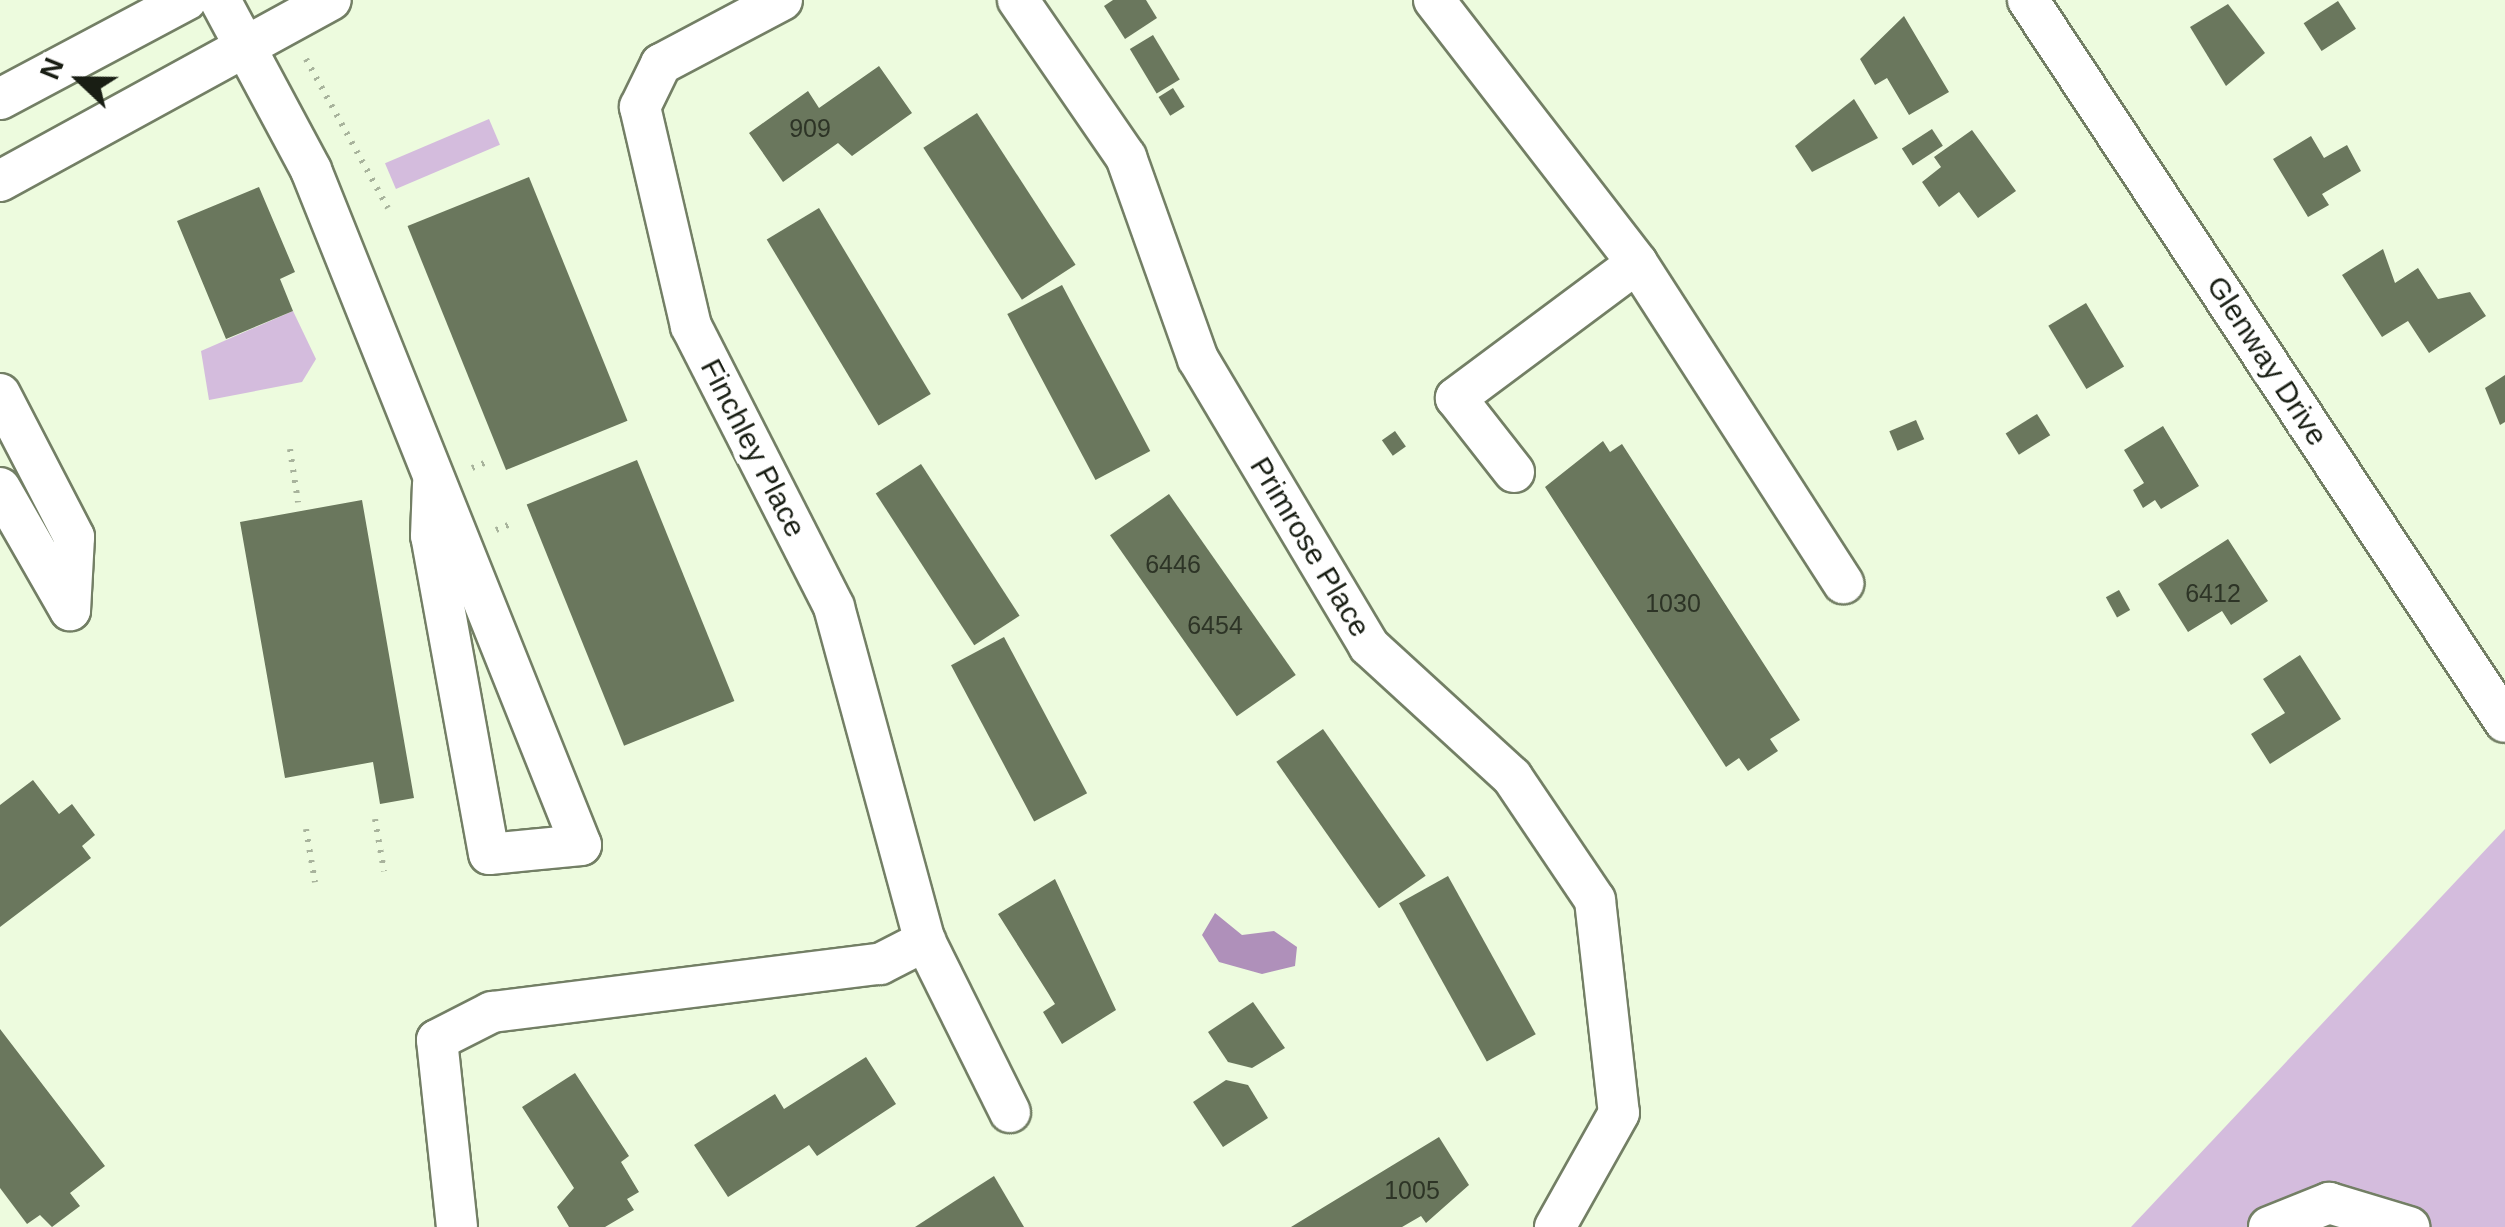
<!DOCTYPE html>
<style>
body{margin:0}
#map{position:relative;width:2505px;height:1227px;overflow:hidden;background:#edfbde;font-family:Arial,sans-serif}
div>[style]{position:absolute}
.green>*{inset:0;background:#d4bcdd;transform-origin:0 0}
.water>*{inset:0;background:#af90ba}
.building>*{inset:0;background:#6a775d;transform-origin:0 0}
.path>*{height:6px;margin-top:-3px;transform-origin:0;background:repeating-linear-gradient(90deg,#a8b39c 0 2.5px,transparent 0 10.5px)}
.roads{filter:drop-shadow(2px 0 #737f65) drop-shadow(-2px 0 #737f65) drop-shadow(0 2px #737f65) drop-shadow(0 -2px #737f65)}
.minor>*{height:40px;margin:-20px;padding:0 20px;transform-origin:20px;border-radius:20px;background:#fff}
span{translate:-50% -50%;white-space:nowrap;text-align:center;line-height:1.15;-webkit-text-stroke:10px #fff;paint-order:stroke}
.number-label{font-size:25px;color:#2d3426}
.number-label span{-webkit-text-stroke-width:0}
.street-label{font-size:30px;color:#191e14}
.north{position:absolute;left:30px;top:30px;width:100px;height:100px;-webkit-text-stroke:8px #fff;paint-order:stroke;rotate:292deg;font-size:28px;font-weight:700;line-height:40px;text-align:center;color:#191e14}
.north::after{content:'';display:block;margin:auto;width:35px;height:45px;background:#191e14;clip-path:polygon(50% 0,100% 100%,50% 72%,0 100%)}
</style>
<div id="map">
<div class="green">
<i style="left:489px;top:119px;width:28px;height:113px;rotate:67deg"></i>
<i style="clip-path:polygon(293px 311px,316px 359px,302px 382px,209px 400px,201px 351px)"></i>
<i style="clip-path:polygon(2505px 829px,2505px 1227px,2131px 1227px)"></i>
</div>
<div class="water">
<i style="clip-path:polygon(1215px 913px,1242px 935px,1274px 931px,1297px 947px,1295px 966px,1262px 974px,1219px 962px,1202px 935px)"></i>
</div>
<div class="building">
<i style="clip-path:polygon(1113px 0,1146px 0,1157px 18px,1125px 39px,1104px 6px)"></i>
<i style="left:2338px;top:1px;width:33px;height:41px;rotate:57deg"></i>
<i style="clip-path:polygon(2228px 4px,2265px 53px,2226px 86px,2190px 27px)"></i>
<i style="clip-path:polygon(1904px 16px,1949px 92px,1909px 115px,1887px 78px,1875px 85px,1860px 59px)"></i>
<i style="left:1153px;top:35px;width:52px;height:27px;rotate:59deg"></i>
<i style="clip-path:polygon(879px 66px,912px 113px,852px 156px,838px 143px,783px 182px,749px 133px,808px 91px,819px 108px)"></i>
<i style="left:1173px;top:88px;width:22px;height:17px;rotate:58deg"></i>
<i style="clip-path:polygon(1854px 99px,1878px 138px,1812px 172px,1795px 146px)"></i>
<i style="left:977px;top:113px;width:181px;height:64px;rotate:57deg"></i>
<i style="left:1932px;top:129px;width:20px;height:36px;rotate:57deg"></i>
<i style="clip-path:polygon(1972px 130px,2016px 191px,1978px 218px,1959px 192px,1939px 207px,1922px 182px,1941px 167px,1934px 157px)"></i>
<i style="clip-path:polygon(2311px 136px,2324px 158px,2347px 145px,2361px 171px,2322px 194px,2329px 205px,2308px 217px,2273px 159px)"></i>
<i style="left:529px;top:177px;width:263px;height:131px;rotate:68deg"></i>
<i style="clip-path:polygon(259px 187px,295px 272px,280px 279px,293px 311px,226px 339px,177px 221px)"></i>
<i style="left:819px;top:208px;width:217px;height:61px;rotate:59deg"></i>
<i style="clip-path:polygon(2383px 249px,2395px 283px,2418px 268px,2438px 299px,2470px 292px,2486px 316px,2429px 353px,2408px 321px,2382px 337px,2342px 275px)"></i>
<i style="left:1062px;top:285px;width:188px;height:62px;rotate:62deg"></i>
<i style="left:2086px;top:303px;width:74px;height:44px;rotate:59deg"></i>
<i style="clip-path:polygon(2505px 375px,2505px 422px,2500px 425px,2485px 388px)"></i>
<i style="left:2037px;top:414px;width:25px;height:37px;rotate:58deg"></i>
<i style="left:1916px;top:420px;width:21px;height:29px;rotate:67deg"></i>
<i style="clip-path:polygon(2163px 426px,2199px 486px,2161px 509px,2155px 500px,2143px 508px,2133px 490px,2144px 483px,2124px 450px)"></i>
<i style="left:1395px;top:431px;width:19px;height:16px;rotate:55deg"></i>
<i style="clip-path:polygon(1603px 441px,1610px 452px,1622px 444px,1800px 720px,1770px 739px,1778px 751px,1748px 771px,1739px 758px,1726px 767px,1545px 487px)"></i>
<i style="left:637px;top:460px;width:260px;height:119px;rotate:68deg"></i>
<i style="left:921px;top:464px;width:181px;height:54px;rotate:57deg"></i>
<i style="left:1169px;top:494px;width:221px;height:72px;rotate:55deg"></i>
<i style="clip-path:polygon(362px 500px,414px 798px,380px 804px,373px 762px,285px 778px,240px 522px)"></i>
<i style="clip-path:polygon(2228px 539px,2268px 601px,2231px 625px,2222px 611px,2188px 632px,2158px 584px)"></i>
<i style="left:2119px;top:590px;width:23px;height:15px;rotate:61deg"></i>
<i style="left:1004px;top:637px;width:177px;height:60px;rotate:62deg"></i>
<i style="clip-path:polygon(2300px 655px,2341px 719px,2270px 764px,2251px 734px,2285px 713px,2263px 679px)"></i>
<i style="left:1323px;top:729px;width:179px;height:57px;rotate:55deg"></i>
<i style="clip-path:polygon(33px 780px,59px 814px,72px 804px,95px 835px,82px 846px,91px 858px,0 927px,0 805px)"></i>
<i style="left:1448px;top:876px;width:181px;height:56px;rotate:61deg"></i>
<i style="clip-path:polygon(1055px 879px,1116px 1010px,1062px 1044px,1043px 1012px,1055px 1004px,998px 914px)"></i>
<i style="clip-path:polygon(1253px 1002px,1285px 1048px,1252px 1068px,1228px 1062px,1208px 1032px)"></i>
<i style="clip-path:polygon(0 1029px,105px 1166px,70px 1193px,80px 1206px,52px 1227px,40px 1215px,27px 1224px,0 1188px)"></i>
<i style="clip-path:polygon(866px 1057px,896px 1104px,817px 1156px,809px 1145px,728px 1197px,694px 1145px,775px 1094px,784px 1109px)"></i>
<i style="clip-path:polygon(575px 1073px,629px 1156px,621px 1162px,639px 1192px,627px 1199px,634px 1210px,605px 1227px,569px 1227px,557px 1207px,574px 1188px,522px 1107px)"></i>
<i style="clip-path:polygon(1226px 1080px,1248px 1085px,1268px 1118px,1223px 1147px,1193px 1102px)"></i>
<i style="clip-path:polygon(1439px 1137px,1469px 1185px,1426px 1223px,1421px 1216px,1402px 1227px,1291px 1227px)"></i>
<i style="clip-path:polygon(994px 1176px,1024px 1227px,915px 1227px,955px 1201px)"></i>
</div>
<div class="path">
<i style="left:306px;top:59px;width:170px;rotate:61.2deg"></i>
<i style="left:290px;top:449px;width:54px;rotate:81.4deg"></i>
<i style="left:472px;top:468px;width:18px;rotate:-22deg"></i>
<i style="left:496px;top:530px;width:18px;rotate:-22deg"></i>
<i style="left:375px;top:819px;width:53px;rotate:80.2deg"></i>
<i style="left:306px;top:829px;width:54px;rotate:80.4deg"></i>
</div>
<div class="roads">
<div class="minor">
<i style="left:220px;top:0;width:193px;rotate:61.8deg"></i>
<i style="left:311px;top:170px;width:727px;rotate:68.2deg"></i>
<i style="left:581px;top:845px;width:92px;rotate:174.4deg"></i>
<i style="left:489px;top:854px;width:323px;rotate:-100.3deg"></i>
<i style="left:431px;top:536px;width:53px;rotate:-87.8deg"></i>
<i style="left:782px;top:0;width:137px;rotate:152.1deg"></i>
<i style="left:661px;top:64px;width:48px;rotate:116deg"></i>
<i style="left:640px;top:107px;width:225px;rotate:76.9deg"></i>
<i style="left:691px;top:326px;width:315px;rotate:63deg"></i>
<i style="left:834px;top:607px;width:346px;rotate:74.8deg"></i>
<i style="left:925px;top:941px;width:191px;rotate:63.6deg"></i>
<i style="left:1018px;top:0;width:191px;rotate:55.5deg"></i>
<i style="left:1126px;top:157px;width:214px;rotate:70.4deg"></i>
<i style="left:1198px;top:359px;width:334px;rotate:59.2deg"></i>
<i style="left:1369px;top:646px;width:194px;rotate:42.5deg"></i>
<i style="left:1512px;top:777px;width:148px;rotate:56deg"></i>
<i style="left:1595px;top:900px;width:214px;rotate:83.6deg"></i>
<i style="left:1619px;top:1113px;width:131px;rotate:119.3deg"></i>
<i style="left:1434px;top:0;width:332px;rotate:52.3deg"></i>
<i style="left:1637px;top:263px;width:226px;rotate:143.3deg"></i>
<i style="left:1456px;top:398px;width:94px;rotate:51.9deg"></i>
<i style="left:2028px;top:0;width:865px;rotate:56.55deg"></i>
<i style="left:0;top:99px;width:211px;rotate:-28deg"></i>
<i style="left:0;top:181px;width:377px;rotate:-28.7deg"></i>
<i style="left:1637px;top:263px;width:381px;rotate:57.2deg"></i>
<i style="left:0;top:394px;width:161px;rotate:62.6deg"></i>
<i style="left:74px;top:537px;width:73px;rotate:93.1deg"></i>
<i style="left:0;top:488px;width:141px;rotate:60.2deg"></i>
<i style="left:457px;top:1227px;width:188px;rotate:-96.1deg"></i>
<i style="left:437px;top:1040px;width:62px;rotate:-27deg"></i>
<i style="left:492px;top:1012px;width:391px;rotate:-7.1deg"></i>
<i style="left:880px;top:964px;width:51px;rotate:-27.1deg"></i>
<i style="left:2269px;top:1227px;width:65px;rotate:-21.8deg"></i>
<i style="left:2329px;top:1203px;width:84px;rotate:16.7deg"></i>
</div>
</div>
<div class="number-label">
<span style="left:810px;top:128px">909</span>
<span style="left:1173px;top:564px">6446</span>
<span style="left:2213px;top:593px">6412</span>
<span style="left:1673px;top:603px">1030</span>
<span style="left:1215px;top:625px">6454</span>
<span style="left:1412px;top:1190px">1005</span>
</div>
<div class="street-label">
<span style="left:2267px;top:361px;rotate:57deg">Glenway Drive</span>
<span style="left:753px;top:448px;rotate:63deg">Finchley Place</span>
<span style="left:1310px;top:547px;rotate:59deg">Primrose Place</span>
</div>
<div class="north">N</div>
</div>
